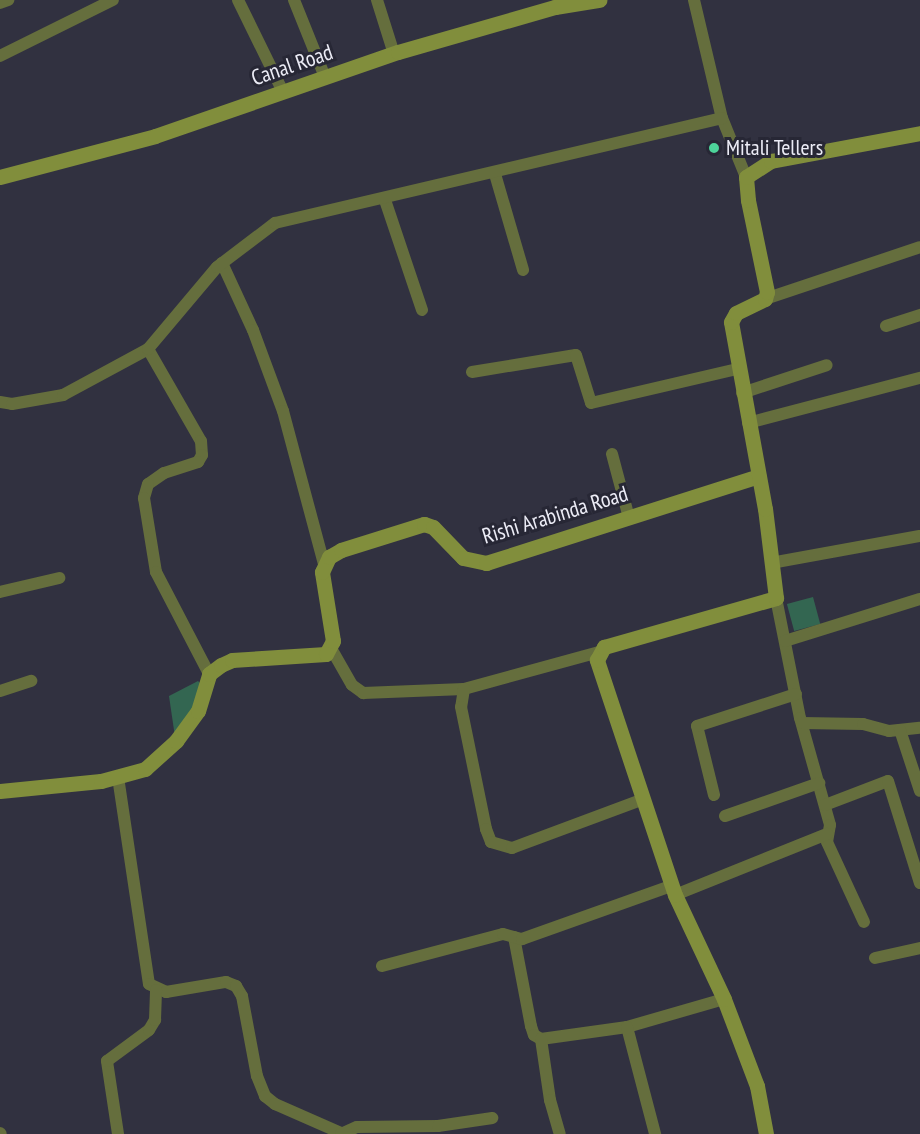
<!DOCTYPE html>
<style>
body{margin:0}
#map{position:relative;width:920px;height:1134px;overflow:hidden;background:#313140;font-family:"PT Sans Narrow",sans-serif}
div>[style]{position:absolute}
.green>*{inset:0;background:#336651;transform-origin:0 0}
.street>*{height:12px;margin:-6px;padding:0 6px;transform-origin:6px;border-radius:6px;background:#656e3d}
.secondary>*{height:15px;margin:-7.5px;padding:0 7.5px;transform-origin:7.5px;border-radius:7.5px;background:#818e3c}
.dots>*{width:16px;height:16px;translate:-50% -50%;box-sizing:border-box;border:3px solid #272735;border-radius:50%}
span{translate:-50% -50%;white-space:nowrap;text-align:center;line-height:1.15;-webkit-text-stroke:6px #272735;paint-order:stroke}
.street-label{font-size:22px;color:#ececf6}
.poi-label{font-size:22px;color:#ececf6}
.left{translate:0 -50%;text-align:left}
</style>
<div id="map">
<div class="green">
<i style="left:813px;top:597px;width:28px;height:27px;rotate:75deg"></i>
<i style="clip-path:polygon(198px 681px,206px 689px,175px 737px,169px 696px)"></i>
</div>
<div class="street">
<i style="left:238px;top:0;width:102px;rotate:63.9deg"></i>
<i style="left:294px;top:0;width:83px;rotate:68.1deg"></i>
<i style="left:377px;top:0;width:57px;rotate:72.5deg"></i>
<i style="left:694px;top:0;width:121px;rotate:76.7deg"></i>
<i style="left:722px;top:118px;width:64px;rotate:67.9deg"></i>
<i style="left:0;top:3px;width:9px;rotate:-21deg"></i>
<i style="left:0;top:56px;width:126px;rotate:-26.4deg"></i>
<i style="left:495px;top:174px;width:100px;rotate:73.7deg"></i>
<i style="left:385px;top:200px;width:116px;rotate:71.4deg"></i>
<i style="left:222px;top:263px;width:74px;rotate:65.2deg"></i>
<i style="left:253px;top:330px;width:86px;rotate:69.7deg"></i>
<i style="left:283px;top:411px;width:158px;rotate:75deg"></i>
<i style="left:765px;top:299px;width:163px;rotate:-18.5deg"></i>
<i style="left:886px;top:326px;width:36px;rotate:-18deg"></i>
<i style="left:148px;top:349px;width:106px;rotate:60.1deg"></i>
<i style="left:201px;top:441px;width:14px;rotate:86deg"></i>
<i style="left:202px;top:455px;width:8px;rotate:120deg"></i>
<i style="left:198px;top:462px;width:36px;rotate:162deg"></i>
<i style="left:164px;top:473px;width:19px;rotate:145deg"></i>
<i style="left:148px;top:484px;width:15px;rotate:106deg"></i>
<i style="left:144px;top:498px;width:75px;rotate:80.8deg"></i>
<i style="left:156px;top:572px;width:115px;rotate:62.5deg"></i>
<i style="left:472px;top:372px;width:105px;rotate:-9.3deg"></i>
<i style="left:576px;top:355px;width:50px;rotate:72.6deg"></i>
<i style="left:591px;top:403px;width:150px;rotate:-13.1deg"></i>
<i style="left:742px;top:393px;width:89px;rotate:-18.2deg"></i>
<i style="left:0;top:402px;width:12px;rotate:9deg"></i>
<i style="left:12px;top:404px;width:52px;rotate:-10deg"></i>
<i style="left:63px;top:395px;width:97px;rotate:-28.4deg"></i>
<i style="left:148px;top:349px;width:107px;rotate:-49.9deg"></i>
<i style="left:217px;top:267px;width:73px;rotate:-37.2deg"></i>
<i style="left:275px;top:223px;width:459px;rotate:-13.2deg"></i>
<i style="left:748px;top:423px;width:178px;rotate:-14.7deg"></i>
<i style="left:612px;top:454px;width:66px;rotate:75.1deg"></i>
<i style="left:771px;top:563px;width:151px;rotate:-10.3deg"></i>
<i style="left:0;top:592px;width:61px;rotate:-13.3deg"></i>
<i style="left:776px;top:598px;width:122px;rotate:78.7deg"></i>
<i style="left:800px;top:718px;width:111px;rotate:74.3deg"></i>
<i style="left:830px;top:825px;width:17px;rotate:100deg"></i>
<i style="left:827px;top:842px;width:88px;rotate:65.2deg"></i>
<i style="left:785px;top:641px;width:141px;rotate:-17.3deg"></i>
<i style="left:332px;top:650px;width:40px;rotate:60.3deg"></i>
<i style="left:352px;top:685px;width:14px;rotate:36deg"></i>
<i style="left:363px;top:693px;width:101px;rotate:-2.3deg"></i>
<i style="left:599px;top:652px;width:140px;rotate:164.7deg"></i>
<i style="left:464px;top:689px;width:18px;rotate:99deg"></i>
<i style="left:461px;top:707px;width:125px;rotate:78.4deg"></i>
<i style="left:486px;top:829px;width:14px;rotate:69deg"></i>
<i style="left:491px;top:842px;width:22px;rotate:16deg"></i>
<i style="left:512px;top:848px;width:138px;rotate:-20.4deg"></i>
<i style="left:0;top:691px;width:33px;rotate:-18deg"></i>
<i style="left:802px;top:723px;width:61px;rotate:0.9deg"></i>
<i style="left:863px;top:724px;width:27px;rotate:15deg"></i>
<i style="left:889px;top:731px;width:31px;rotate:-6deg"></i>
<i style="left:900px;top:730px;width:64px;rotate:71.8deg"></i>
<i style="left:118px;top:777px;width:209px;rotate:81.5deg"></i>
<i style="left:149px;top:984px;width:19px;rotate:25deg"></i>
<i style="left:166px;top:992px;width:61px;rotate:-9.5deg"></i>
<i style="left:226px;top:982px;width:11px;rotate:22deg"></i>
<i style="left:236px;top:986px;width:12px;rotate:59deg"></i>
<i style="left:242px;top:996px;width:81px;rotate:79.4deg"></i>
<i style="left:257px;top:1076px;width:22px;rotate:68deg"></i>
<i style="left:265px;top:1096px;width:13px;rotate:39deg"></i>
<i style="left:275px;top:1104px;width:72px;rotate:23.7deg"></i>
<i style="left:714px;top:795px;width:71px;rotate:-103.8deg"></i>
<i style="left:697px;top:726px;width:104px;rotate:-17.9deg"></i>
<i style="left:825px;top:805px;width:67px;rotate:-20.9deg"></i>
<i style="left:888px;top:781px;width:107px;rotate:72.6deg"></i>
<i style="left:725px;top:816px;width:100px;rotate:-19.3deg"></i>
<i style="left:675px;top:895px;width:164px;rotate:-21.9deg"></i>
<i style="left:514px;top:937px;width:91px;rotate:79.2deg"></i>
<i style="left:531px;top:1026px;width:9px;rotate:72deg"></i>
<i style="left:534px;top:1035px;width:8px;rotate:30deg"></i>
<i style="left:541px;top:1039px;width:87px;rotate:-7.9deg"></i>
<i style="left:627px;top:1027px;width:101px;rotate:-16.1deg"></i>
<i style="left:875px;top:958px;width:46px;rotate:-12.5deg"></i>
<i style="left:382px;top:966px;width:125px;rotate:-14.8deg"></i>
<i style="left:503px;top:934px;width:20px;rotate:15deg"></i>
<i style="left:522px;top:939px;width:158px;rotate:-19.6deg"></i>
<i style="left:627px;top:1027px;width:111px;rotate:75.3deg"></i>
<i style="left:541px;top:1039px;width:62px;rotate:81.6deg"></i>
<i style="left:550px;top:1100px;width:35px;rotate:74deg"></i>
<i style="left:0;top:1133px;width:1px;rotate:45deg"></i>
<i style="left:118px;top:1134px;width:74px;rotate:-98.6deg"></i>
<i style="left:107px;top:1061px;width:52px;rotate:-36.4deg"></i>
<i style="left:149px;top:1030px;width:12px;rotate:-59deg"></i>
<i style="left:155px;top:1020px;width:30px;rotate:-88deg"></i>
<i style="left:341px;top:1134px;width:17px;rotate:-24deg"></i>
<i style="left:357px;top:1127px;width:81px;rotate:-0.7deg"></i>
<i style="left:438px;top:1126px;width:55px;rotate:-8.4deg"></i>
</div>
<div class="secondary">
<i style="left:0;top:177px;width:160px;rotate:-14.8deg"></i>
<i style="left:155px;top:136px;width:257px;rotate:-19.1deg"></i>
<i style="left:398px;top:52px;width:163px;rotate:-16deg"></i>
<i style="left:555px;top:7px;width:45px;rotate:-9deg"></i>
<i style="left:0;top:791px;width:101px;rotate:-5.7deg"></i>
<i style="left:101px;top:781px;width:46px;rotate:-15.3deg"></i>
<i style="left:145px;top:769px;width:42px;rotate:-42.1deg"></i>
<i style="left:176px;top:741px;width:37px;rotate:-54deg"></i>
<i style="left:198px;top:711px;width:39px;rotate:-73deg"></i>
<i style="left:209px;top:674px;width:15px;rotate:-37deg"></i>
<i style="left:221px;top:665px;width:12px;rotate:-24deg"></i>
<i style="left:232px;top:660px;width:94px;rotate:-3.7deg"></i>
<i style="left:326px;top:654px;width:15px;rotate:-62deg"></i>
<i style="left:333px;top:641px;width:70px;rotate:-99.1deg"></i>
<i style="left:322px;top:572px;width:17px;rotate:-65deg"></i>
<i style="left:329px;top:557px;width:14px;rotate:-30deg"></i>
<i style="left:341px;top:550px;width:87px;rotate:-17.4deg"></i>
<i style="left:424px;top:524px;width:9px;rotate:18deg"></i>
<i style="left:433px;top:527px;width:43px;rotate:45.9deg"></i>
<i style="left:463px;top:558px;width:24px;rotate:12deg"></i>
<i style="left:486px;top:563px;width:286px;rotate:-17.7deg"></i>
<i style="left:766px;top:1134px;width:49px;rotate:-100.6deg"></i>
<i style="left:757px;top:1086px;width:93px;rotate:-110.8deg"></i>
<i style="left:724px;top:999px;width:115px;rotate:-115.2deg"></i>
<i style="left:675px;top:895px;width:248px;rotate:-108.4deg"></i>
<i style="left:597px;top:660px;width:15px;rotate:-62deg"></i>
<i style="left:604px;top:647px;width:179px;rotate:-15.9deg"></i>
<i style="left:776px;top:598px;width:90px;rotate:-97deg"></i>
<i style="left:765px;top:509px;width:190px;rotate:-100.3deg"></i>
<i style="left:731px;top:322px;width:10px;rotate:-61deg"></i>
<i style="left:736px;top:313px;width:32px;rotate:-26deg"></i>
<i style="left:765px;top:299px;width:7px;rotate:-74deg"></i>
<i style="left:767px;top:292px;width:94px;rotate:-101.7deg"></i>
<i style="left:748px;top:200px;width:23px;rotate:-95deg"></i>
<i style="left:746px;top:177px;width:30px;rotate:-33deg"></i>
<i style="left:771px;top:161px;width:152px;rotate:-10.6deg"></i>
</div>
<div class="dots">
<i style="left:714px;top:148px;background:#4dd39a"></i>
</div>
<div class="street-label">
<span style="left:292px;top:65px;rotate:-19deg">Canal Road</span>
<span style="left:555px;top:515px;rotate:-17deg">Rishi Arabinda Road</span>
</div>
<div class="poi-label">
<span class="left" style="left:726px;top:148px">Mitali Tellers</span>
</div>
</div>
